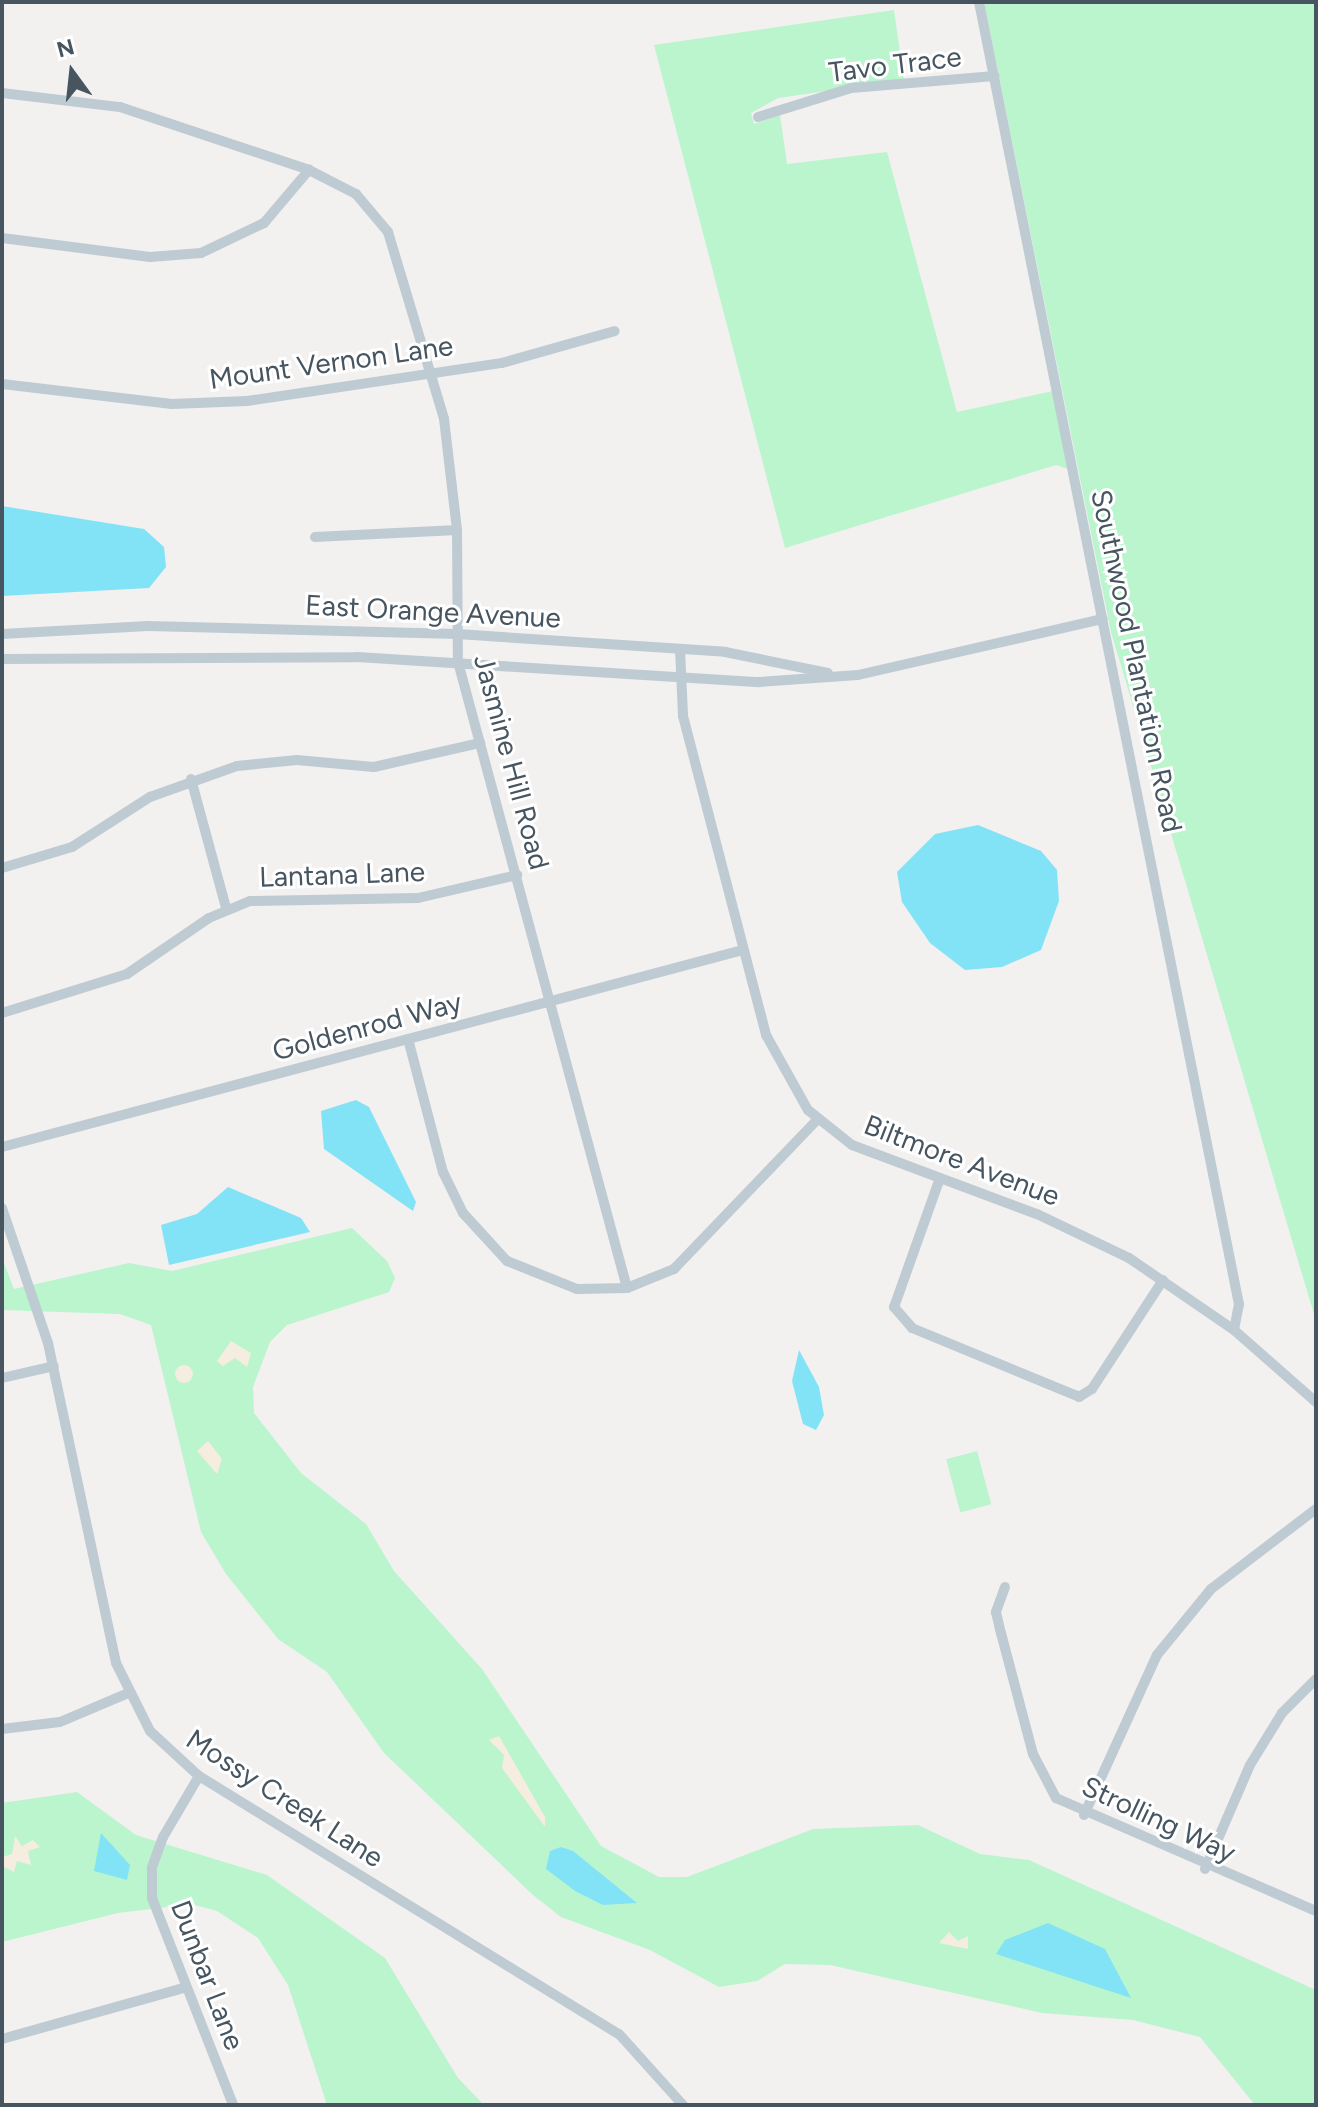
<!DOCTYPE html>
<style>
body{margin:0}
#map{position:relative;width:1318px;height:2107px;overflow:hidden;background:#f3f0f0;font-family:Figtree,sans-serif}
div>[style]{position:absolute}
.green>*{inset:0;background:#baf5ce;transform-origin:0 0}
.sand>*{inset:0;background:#f5eddf}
.round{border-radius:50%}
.water>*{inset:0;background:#82e3f6}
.minor>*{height:10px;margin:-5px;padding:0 5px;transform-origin:5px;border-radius:5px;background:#bfcbd3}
span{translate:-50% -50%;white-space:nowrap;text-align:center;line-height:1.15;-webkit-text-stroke:6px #fff;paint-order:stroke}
.street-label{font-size:28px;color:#465560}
.frame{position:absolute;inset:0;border:4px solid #465560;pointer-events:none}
.north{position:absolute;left:32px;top:32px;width:80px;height:80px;-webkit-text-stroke:6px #fff;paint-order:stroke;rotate:345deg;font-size:22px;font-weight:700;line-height:32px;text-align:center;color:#465560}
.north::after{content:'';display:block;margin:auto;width:28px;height:36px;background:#465560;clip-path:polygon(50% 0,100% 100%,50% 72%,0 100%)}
</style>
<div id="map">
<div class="green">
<i style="clip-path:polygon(984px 2px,1316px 2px,1316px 1321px,1111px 632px)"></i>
<i style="clip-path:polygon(894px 10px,904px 80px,778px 98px,751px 113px,754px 124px,780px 115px,787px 164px,887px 152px,957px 412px,1053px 391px,1068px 469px,1056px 465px,785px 548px,654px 45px)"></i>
<i style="clip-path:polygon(352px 1228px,387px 1261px,395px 1278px,389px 1292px,287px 1325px,270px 1342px,253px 1387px,254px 1413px,301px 1473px,366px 1524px,394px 1571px,482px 1669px,601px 1846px,659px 1877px,687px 1877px,813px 1829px,918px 1825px,980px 1854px,1029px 1860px,1316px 1990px,1316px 2105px,1255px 2105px,1200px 2037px,1133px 2020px,1042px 2013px,830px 1965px,785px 1964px,757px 1981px,719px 1987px,650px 1950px,561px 1917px,533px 1895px,384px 1753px,327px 1672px,278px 1639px,226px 1574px,201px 1532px,151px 1325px,120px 1314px,2px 1310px,2px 1258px,14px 1289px,129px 1263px,172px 1271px)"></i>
<i style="left:977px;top:1451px;width:55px;height:32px;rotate:75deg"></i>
<i style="clip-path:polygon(77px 1792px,136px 1835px,267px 1875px,385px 1958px,458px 2078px,484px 2105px,327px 2105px,288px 1985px,258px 1938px,217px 1911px,191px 1904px,118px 1913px,2px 1942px,2px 1803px)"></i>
</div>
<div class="sand">
<i style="clip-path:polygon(231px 1341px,251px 1353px,247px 1367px,235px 1358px,223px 1366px,217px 1361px)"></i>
<i class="round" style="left:175px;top:1365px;width:18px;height:18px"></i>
<i style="clip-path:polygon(208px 1441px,222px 1459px,217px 1474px,197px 1451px)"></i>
<i style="clip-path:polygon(499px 1736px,545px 1817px,545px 1827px,502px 1768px,504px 1755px,489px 1740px)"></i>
<i style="clip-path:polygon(15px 1836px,22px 1846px,33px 1840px,40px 1847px,28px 1851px,31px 1865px,17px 1861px,14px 1872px,2px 1866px,2px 1857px,12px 1854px)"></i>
<i style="clip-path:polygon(949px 1932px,958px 1941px,968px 1936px,968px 1949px,939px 1943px)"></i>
</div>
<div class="water">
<i style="clip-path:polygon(2px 506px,144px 529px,164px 547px,166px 567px,149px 588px,2px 596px)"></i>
<i style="clip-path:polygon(978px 825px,1041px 851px,1057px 870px,1059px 901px,1041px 950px,1002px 967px,965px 970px,930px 943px,902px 902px,897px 872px,935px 834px)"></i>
<i style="clip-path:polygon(356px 1100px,369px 1107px,416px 1202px,413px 1211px,324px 1149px,321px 1111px)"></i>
<i style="clip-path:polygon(228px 1187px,301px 1218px,310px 1232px,169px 1265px,161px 1225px,197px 1214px)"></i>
<i style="clip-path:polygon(799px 1350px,819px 1387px,824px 1415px,816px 1430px,803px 1424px,792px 1381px)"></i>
<i style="clip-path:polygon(101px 1833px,130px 1865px,127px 1880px,94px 1871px)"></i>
<i style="clip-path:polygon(561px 1847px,573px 1851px,637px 1903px,603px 1905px,575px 1891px,546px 1869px,550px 1851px)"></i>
<i style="clip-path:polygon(1048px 1923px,1105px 1949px,1131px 1998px,996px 1954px,1005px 1940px)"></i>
</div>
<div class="minor">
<i style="left:979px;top:2px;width:1328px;rotate:78.71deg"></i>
<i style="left:1239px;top:1304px;width:26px;rotate:101deg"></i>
<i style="left:2px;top:93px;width:119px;rotate:6.8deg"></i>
<i style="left:120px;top:107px;width:199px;rotate:18.4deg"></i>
<i style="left:309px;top:170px;width:53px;rotate:27.1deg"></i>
<i style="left:356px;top:194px;width:50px;rotate:49.9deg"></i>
<i style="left:388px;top:232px;width:195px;rotate:73.3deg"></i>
<i style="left:444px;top:419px;width:112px;rotate:83.3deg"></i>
<i style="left:457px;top:530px;width:132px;rotate:89.6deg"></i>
<i style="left:458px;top:662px;width:648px;rotate:74.89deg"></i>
<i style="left:758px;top:117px;width:97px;rotate:-17.3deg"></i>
<i style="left:851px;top:88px;width:144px;rotate:-4.8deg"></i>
<i style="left:2px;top:238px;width:149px;rotate:7.3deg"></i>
<i style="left:150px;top:257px;width:51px;rotate:-4.5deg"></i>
<i style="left:201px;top:253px;width:70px;rotate:-25.5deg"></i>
<i style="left:264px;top:223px;width:70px;rotate:-49.7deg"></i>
<i style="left:2px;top:384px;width:171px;rotate:6.7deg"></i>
<i style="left:172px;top:404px;width:75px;rotate:-2.3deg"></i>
<i style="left:247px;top:401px;width:258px;rotate:-8.5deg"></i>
<i style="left:502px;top:363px;width:117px;rotate:-15.8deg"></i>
<i style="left:315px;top:537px;width:142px;rotate:-2.8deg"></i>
<i style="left:2px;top:634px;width:146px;rotate:-3.1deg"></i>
<i style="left:148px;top:626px;width:309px;rotate:1.5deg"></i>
<i style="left:457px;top:634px;width:269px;rotate:3.8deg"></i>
<i style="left:725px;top:652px;width:105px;rotate:11.5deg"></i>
<i style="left:680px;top:649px;width:67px;rotate:87.4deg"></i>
<i style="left:683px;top:716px;width:330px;rotate:75.4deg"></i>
<i style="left:766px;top:1035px;width:86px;rotate:60.8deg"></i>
<i style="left:808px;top:1110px;width:56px;rotate:38.5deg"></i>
<i style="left:852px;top:1145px;width:197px;rotate:20.5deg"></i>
<i style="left:1037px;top:1214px;width:102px;rotate:25.6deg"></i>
<i style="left:1129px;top:1258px;width:127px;rotate:34.4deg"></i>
<i style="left:1234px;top:1330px;width:109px;rotate:41.3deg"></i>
<i style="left:2px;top:659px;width:355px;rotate:-0.3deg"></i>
<i style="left:357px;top:657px;width:403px;rotate:3.6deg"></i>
<i style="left:759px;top:682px;width:99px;rotate:-4deg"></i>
<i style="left:858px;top:675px;width:251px;rotate:-12.9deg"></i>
<i style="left:191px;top:779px;width:134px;rotate:74.8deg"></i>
<i style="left:2px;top:868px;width:73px;rotate:-16.7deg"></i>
<i style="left:72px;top:847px;width:93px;rotate:-32.7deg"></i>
<i style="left:150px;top:797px;width:92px;rotate:-19.6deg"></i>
<i style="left:237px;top:766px;width:60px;rotate:-5.7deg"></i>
<i style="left:297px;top:760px;width:77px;rotate:5.2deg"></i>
<i style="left:374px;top:767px;width:109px;rotate:-12.8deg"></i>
<i style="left:2px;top:1013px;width:131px;rotate:-17.3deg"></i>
<i style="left:127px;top:974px;width:99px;rotate:-34.3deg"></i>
<i style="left:209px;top:918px;width:44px;rotate:-22.5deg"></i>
<i style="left:250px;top:901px;width:168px;rotate:-1deg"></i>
<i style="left:418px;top:898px;width:102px;rotate:-13.1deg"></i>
<i style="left:408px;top:1039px;width:138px;rotate:75.3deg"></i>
<i style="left:443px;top:1172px;width:46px;rotate:64deg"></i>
<i style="left:463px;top:1213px;width:65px;rotate:47.5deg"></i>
<i style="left:507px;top:1261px;width:75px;rotate:21.8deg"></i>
<i style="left:577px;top:1289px;width:50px;rotate:-1.1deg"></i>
<i style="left:627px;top:1288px;width:51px;rotate:-22deg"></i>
<i style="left:674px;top:1269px;width:207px;rotate:-46.2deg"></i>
<i style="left:2px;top:1147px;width:767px;rotate:-14.89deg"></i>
<i style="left:940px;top:1178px;width:137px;rotate:109.6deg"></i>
<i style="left:894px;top:1307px;width:28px;rotate:49deg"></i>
<i style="left:912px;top:1328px;width:181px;rotate:22.4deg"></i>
<i style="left:1079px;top:1397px;width:15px;rotate:-32deg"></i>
<i style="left:1092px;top:1389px;width:130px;rotate:-56.9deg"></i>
<i style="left:2px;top:1208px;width:143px;rotate:71.2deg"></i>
<i style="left:48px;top:1343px;width:327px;rotate:78deg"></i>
<i style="left:116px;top:1663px;width:76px;rotate:63.4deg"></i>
<i style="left:150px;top:1731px;width:67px;rotate:42.6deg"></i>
<i style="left:199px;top:1776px;width:493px;rotate:31.6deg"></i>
<i style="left:619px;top:2034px;width:96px;rotate:48deg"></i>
<i style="left:2px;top:1378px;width:53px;rotate:-13deg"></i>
<i style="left:1005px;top:1587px;width:27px;rotate:110deg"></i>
<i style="left:996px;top:1612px;width:22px;rotate:77deg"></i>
<i style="left:1001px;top:1633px;width:125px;rotate:75.2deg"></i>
<i style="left:1033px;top:1754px;width:50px;rotate:62.4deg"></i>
<i style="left:1056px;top:1798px;width:283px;rotate:23.5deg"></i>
<i style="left:2px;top:1729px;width:58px;rotate:-6.9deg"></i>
<i style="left:60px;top:1722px;width:72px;rotate:-23deg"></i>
<i style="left:199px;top:1776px;width:71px;rotate:120.5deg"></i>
<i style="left:163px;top:1837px;width:33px;rotate:110deg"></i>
<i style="left:152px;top:1868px;width:30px;rotate:90deg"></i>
<i style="left:152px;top:1898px;width:222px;rotate:68.6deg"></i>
<i style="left:1084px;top:1815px;width:176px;rotate:-65.5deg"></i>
<i style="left:1157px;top:1655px;width:85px;rotate:-50.7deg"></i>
<i style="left:1211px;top:1589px;width:132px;rotate:-37.3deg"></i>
<i style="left:1205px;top:1869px;width:113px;rotate:-66.6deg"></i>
<i style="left:1250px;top:1765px;width:61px;rotate:-58.4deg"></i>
<i style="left:1282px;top:1713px;width:48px;rotate:-45deg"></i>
<i style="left:2px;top:2039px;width:189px;rotate:-15.7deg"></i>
</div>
<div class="street-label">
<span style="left:895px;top:64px;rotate:-7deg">Tavo Trace</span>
<span style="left:331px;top:362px;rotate:-8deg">Mount Vernon Lane</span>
<span style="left:433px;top:611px;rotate:3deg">East Orange Avenue</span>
<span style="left:1137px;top:661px;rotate:78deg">Southwood Plantation Road</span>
<span style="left:512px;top:762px;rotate:75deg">Jasmine Hill Road</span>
<span style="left:342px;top:874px;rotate:-2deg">Lantana Lane</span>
<span style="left:367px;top:1026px;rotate:-15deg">Goldenrod Way</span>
<span style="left:962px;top:1160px;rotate:21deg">Biltmore Avenue</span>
<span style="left:285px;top:1798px;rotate:33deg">Mossy Creek Lane</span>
<span style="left:1159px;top:1819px;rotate:25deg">Strolling Way</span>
<span style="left:208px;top:1975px;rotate:69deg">Dunbar Lane</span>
</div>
<div class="frame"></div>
<div class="north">N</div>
</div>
